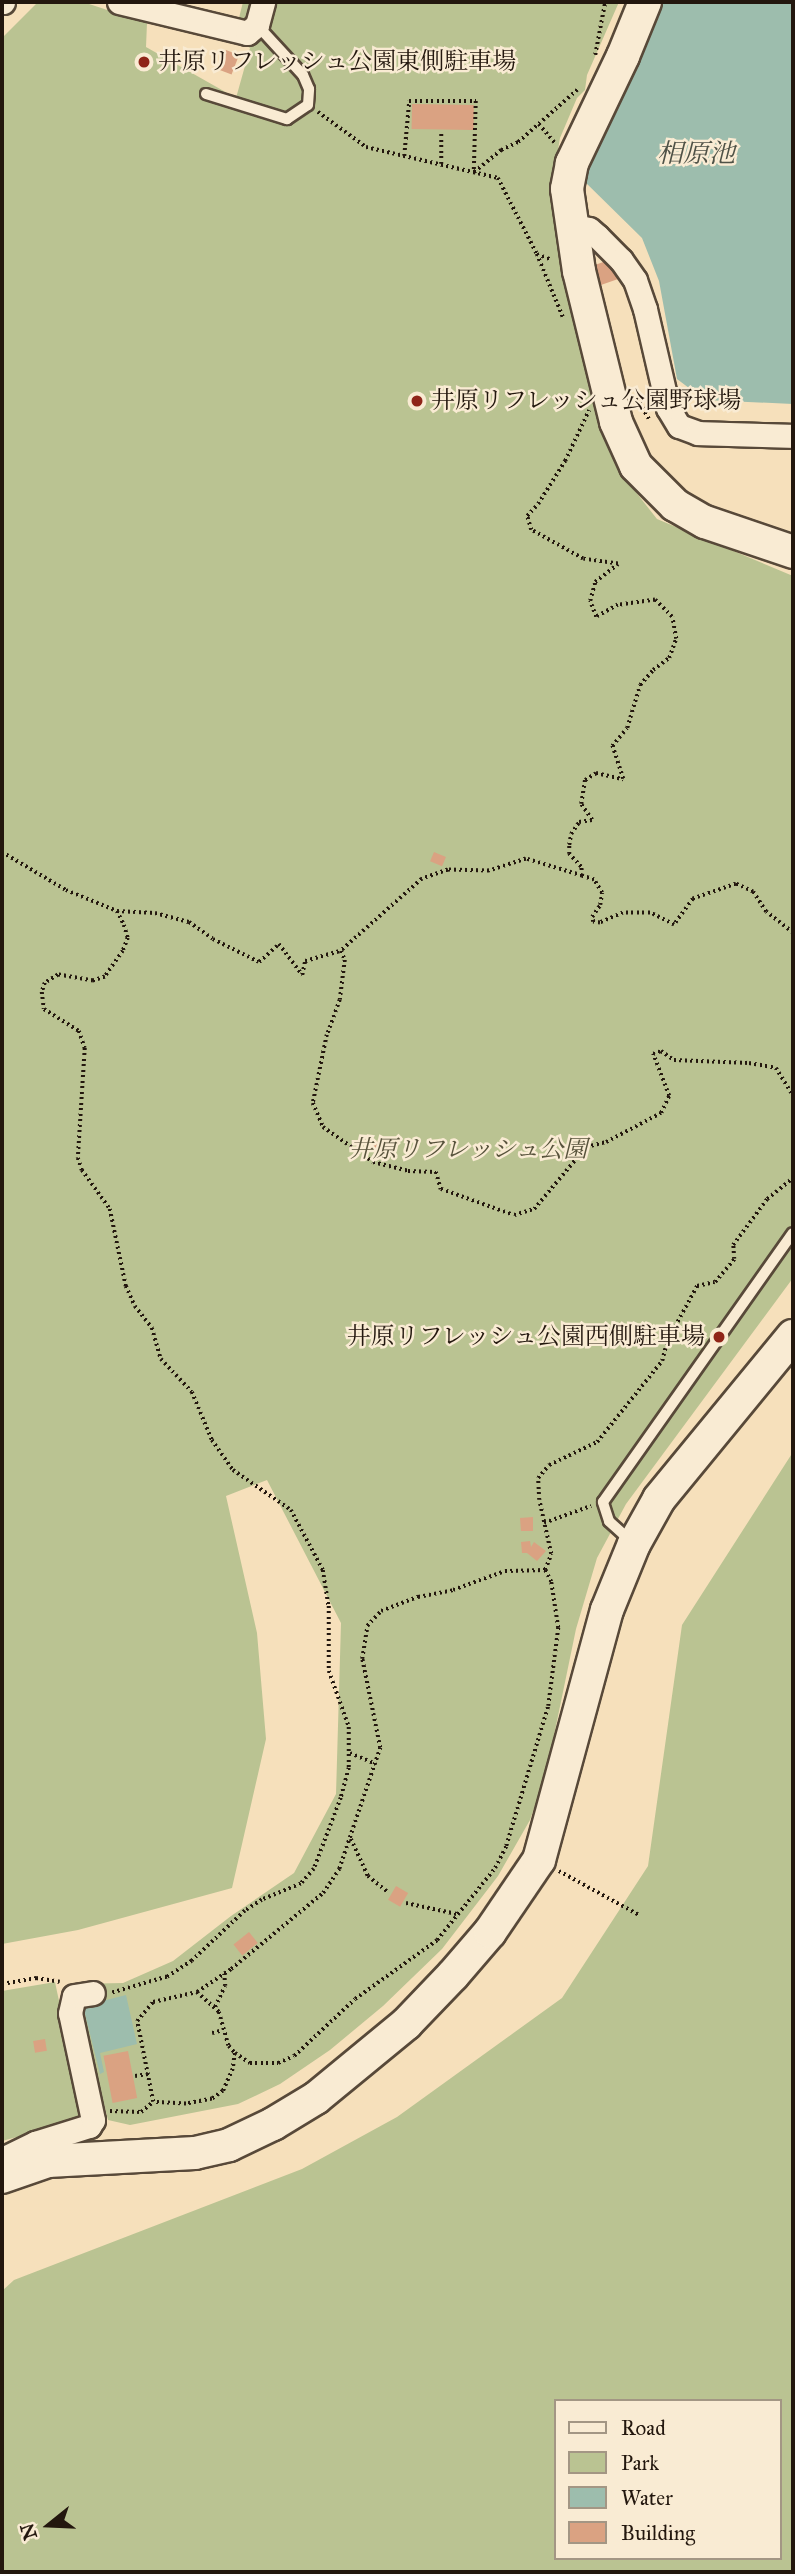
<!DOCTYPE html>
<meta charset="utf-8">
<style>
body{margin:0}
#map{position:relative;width:795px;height:2574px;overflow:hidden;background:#f6e0bb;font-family:"IM FELL Great Primer","Noto Serif JP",serif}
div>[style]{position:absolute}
.green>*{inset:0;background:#bac392}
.water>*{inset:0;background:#9dbdad}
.building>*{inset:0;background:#daa282;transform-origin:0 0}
.path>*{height:3.5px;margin-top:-1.75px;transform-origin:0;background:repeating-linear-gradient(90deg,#23170e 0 2px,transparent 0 5.5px)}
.roads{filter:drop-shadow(2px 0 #584939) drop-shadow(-2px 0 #584939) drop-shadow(0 2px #584939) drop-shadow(0 -2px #584939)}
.lane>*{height:10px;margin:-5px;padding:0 5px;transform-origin:5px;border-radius:5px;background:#f9ebd3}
.street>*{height:23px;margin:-11.5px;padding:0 11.5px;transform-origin:11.5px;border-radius:11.5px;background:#f9ebd3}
.secondary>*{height:32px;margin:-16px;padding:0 16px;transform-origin:16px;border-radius:16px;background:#f9ebd3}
.dots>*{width:19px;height:19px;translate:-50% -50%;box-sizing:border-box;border:4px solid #f9ebd3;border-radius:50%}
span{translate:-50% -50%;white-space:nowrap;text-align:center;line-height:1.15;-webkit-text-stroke:5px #f9ebd3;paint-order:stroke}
.poi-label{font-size:24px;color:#23170e}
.left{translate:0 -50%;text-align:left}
.right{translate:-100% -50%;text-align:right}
.park-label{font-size:24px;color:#58533c;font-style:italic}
.water-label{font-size:26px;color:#4e5146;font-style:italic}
.frame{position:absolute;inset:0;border:4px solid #23170e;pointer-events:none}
.legend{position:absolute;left:554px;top:2399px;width:228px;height:161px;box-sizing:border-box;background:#f9ebd3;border:2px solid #a39684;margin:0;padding:9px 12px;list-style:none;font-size:21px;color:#23170e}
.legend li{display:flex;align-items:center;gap:14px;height:35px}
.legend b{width:35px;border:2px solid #a39684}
.north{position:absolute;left:14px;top:2490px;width:70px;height:70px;-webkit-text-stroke:5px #f9ebd3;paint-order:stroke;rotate:252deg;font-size:19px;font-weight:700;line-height:28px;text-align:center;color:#23170e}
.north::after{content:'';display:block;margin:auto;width:24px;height:32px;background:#23170e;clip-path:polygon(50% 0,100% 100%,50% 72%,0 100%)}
</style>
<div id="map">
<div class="green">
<i style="clip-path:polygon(38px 2px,83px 2px,147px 23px,146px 47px,236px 98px,250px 48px,234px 38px,243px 2px,619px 2px,587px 75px,585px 90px,577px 98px,560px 138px,552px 184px,563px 253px,620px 472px,657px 519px,793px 576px,793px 1278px,626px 1504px,597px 1558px,576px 1629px,546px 1774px,530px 1820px,498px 1876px,442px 1949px,383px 2006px,330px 2050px,280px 2084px,238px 2104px,130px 2125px,108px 2120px,74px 1984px,123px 1983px,173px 1961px,231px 1916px,294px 1873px,336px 1794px,341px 1623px,267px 1480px,226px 1496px,257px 1633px,266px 1739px,232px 1888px,78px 1930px,2px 1944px,2px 38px)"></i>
<i style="clip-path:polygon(evenodd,793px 1452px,793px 2572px,2px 2572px,2px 2291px,14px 2280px,302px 2169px,397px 2117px,562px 1998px,648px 1866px,682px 1625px,793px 1452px,555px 2401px,779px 2401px,779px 2558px,555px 2558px,555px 2401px)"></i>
<i style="clip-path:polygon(55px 1982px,84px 2119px,2px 2141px,2px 1991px)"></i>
</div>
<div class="water">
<i style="clip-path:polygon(657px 2px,793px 2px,793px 404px,705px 400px,677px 379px,659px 281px,642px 238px,582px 179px)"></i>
<i style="clip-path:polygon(126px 1995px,137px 2044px,100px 2053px,104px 2072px,100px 2074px,83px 2006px)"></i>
</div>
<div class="building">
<i style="left:226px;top:50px;width:14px;height:21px;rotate:21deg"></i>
<i style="left:412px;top:104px;width:62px;height:25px;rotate:1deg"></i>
<i style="left:612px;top:259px;width:21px;height:19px;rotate:71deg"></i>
<i style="left:434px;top:852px;width:13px;height:10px;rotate:23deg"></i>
<i style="left:369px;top:1137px;width:13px;height:9px;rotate:29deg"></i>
<i style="clip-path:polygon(533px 1517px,533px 1531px,521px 1531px,520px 1518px)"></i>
<i style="clip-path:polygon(530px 1541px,531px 1547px,534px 1542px,546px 1551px,537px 1561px,527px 1553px,522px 1553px,521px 1542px)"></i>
<i style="left:396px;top:1886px;width:14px;height:16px;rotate:30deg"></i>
<i style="left:249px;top:1932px;width:14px;height:20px;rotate:51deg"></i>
<i style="left:45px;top:2039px;width:12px;height:12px;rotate:81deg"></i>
<i style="left:128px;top:2051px;width:48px;height:25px;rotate:79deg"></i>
</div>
<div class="path">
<i style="left:595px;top:55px;width:54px;rotate:-79.3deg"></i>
<i style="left:318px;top:112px;width:59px;rotate:36.1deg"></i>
<i style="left:366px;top:147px;width:136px;rotate:13.2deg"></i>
<i style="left:498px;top:178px;width:85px;rotate:62.8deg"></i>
<i style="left:537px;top:254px;width:16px;rotate:22deg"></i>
<i style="left:539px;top:124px;width:26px;rotate:50deg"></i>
<i style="left:404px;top:156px;width:55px;rotate:-84.8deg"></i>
<i style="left:409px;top:101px;width:67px"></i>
<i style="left:476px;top:101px;width:71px;rotate:91.6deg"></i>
<i style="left:441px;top:164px;width:31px;rotate:-90deg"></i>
<i style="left:474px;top:172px;width:35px;rotate:-39deg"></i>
<i style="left:501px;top:150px;width:19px;rotate:-25deg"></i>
<i style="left:518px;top:142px;width:80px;rotate:-41.5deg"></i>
<i style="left:537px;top:254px;width:68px;rotate:67.6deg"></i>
<i style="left:637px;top:398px;width:24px;rotate:60deg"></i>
<i style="left:2px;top:852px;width:74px;rotate:30.7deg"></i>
<i style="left:66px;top:890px;width:55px;rotate:22.4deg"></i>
<i style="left:117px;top:911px;width:16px;rotate:63deg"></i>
<i style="left:124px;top:925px;width:14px;rotate:73deg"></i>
<i style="left:128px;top:938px;width:14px;rotate:111deg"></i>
<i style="left:123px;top:951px;width:32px;rotate:125deg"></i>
<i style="left:105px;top:977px;width:13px;rotate:162deg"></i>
<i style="left:93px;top:981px;width:36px;rotate:-170deg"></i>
<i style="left:58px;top:975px;width:15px;rotate:148deg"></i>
<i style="left:45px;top:983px;width:9px;rotate:108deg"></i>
<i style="left:42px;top:992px;width:17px;rotate:83deg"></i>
<i style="left:44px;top:1009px;width:41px;rotate:32.2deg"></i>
<i style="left:79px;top:1031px;width:18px;rotate:71deg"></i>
<i style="left:85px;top:1048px;width:110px;rotate:93.6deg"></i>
<i style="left:78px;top:1158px;width:13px;rotate:72deg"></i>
<i style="left:82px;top:1170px;width:48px;rotate:54.3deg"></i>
<i style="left:110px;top:1209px;width:79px;rotate:78.3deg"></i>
<i style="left:126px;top:1286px;width:22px;rotate:66deg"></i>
<i style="left:135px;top:1306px;width:28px;rotate:52deg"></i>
<i style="left:152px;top:1328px;width:32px;rotate:74deg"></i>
<i style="left:161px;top:1359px;width:45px;rotate:46.8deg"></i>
<i style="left:192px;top:1392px;width:52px;rotate:67.4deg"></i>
<i style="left:212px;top:1440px;width:37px;rotate:55deg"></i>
<i style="left:233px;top:1470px;width:70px;rotate:34.6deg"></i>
<i style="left:291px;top:1510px;width:68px;rotate:61.9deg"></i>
<i style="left:323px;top:1570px;width:36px;rotate:81deg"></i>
<i style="left:329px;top:1606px;width:65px;rotate:90deg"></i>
<i style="left:329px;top:1671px;width:59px;rotate:70.3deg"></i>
<i style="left:349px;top:1727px;width:41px;rotate:90deg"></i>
<i style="left:349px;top:1768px;width:31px;rotate:105deg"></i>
<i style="left:341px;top:1798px;width:76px;rotate:110.8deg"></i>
<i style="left:314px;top:1869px;width:20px;rotate:131deg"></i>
<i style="left:301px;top:1884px;width:42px;rotate:157.7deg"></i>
<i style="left:262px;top:1900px;width:20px;rotate:147deg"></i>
<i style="left:245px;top:1911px;width:73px;rotate:136.7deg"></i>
<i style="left:192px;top:1961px;width:30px;rotate:147deg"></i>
<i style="left:167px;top:1977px;width:57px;rotate:163.8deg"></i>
<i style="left:582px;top:876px;width:9px;rotate:-96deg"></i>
<i style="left:581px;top:867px;width:18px;rotate:-133deg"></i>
<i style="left:569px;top:854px;width:9px;rotate:-90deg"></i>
<i style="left:569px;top:845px;width:11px;rotate:-80deg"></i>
<i style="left:571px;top:834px;width:14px;rotate:-56deg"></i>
<i style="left:579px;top:822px;width:13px;rotate:-9deg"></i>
<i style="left:592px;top:820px;width:19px;rotate:-125deg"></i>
<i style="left:581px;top:804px;width:24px;rotate:-81deg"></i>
<i style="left:585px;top:780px;width:13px;rotate:-32deg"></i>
<i style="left:596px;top:773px;width:28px;rotate:13deg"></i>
<i style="left:623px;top:779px;width:35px;rotate:-108deg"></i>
<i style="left:612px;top:746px;width:23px;rotate:-50deg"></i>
<i style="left:627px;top:728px;width:45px;rotate:-73.2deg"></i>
<i style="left:640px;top:685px;width:20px;rotate:-49deg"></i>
<i style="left:653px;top:670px;width:20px;rotate:-37deg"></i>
<i style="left:669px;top:658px;width:20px;rotate:-70deg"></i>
<i style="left:676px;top:639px;width:22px;rotate:-100deg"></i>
<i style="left:672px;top:617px;width:24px;rotate:-135deg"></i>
<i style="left:655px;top:600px;width:37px;rotate:172deg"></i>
<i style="left:618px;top:605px;width:25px;rotate:151deg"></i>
<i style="left:596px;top:617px;width:17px;rotate:-111deg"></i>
<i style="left:590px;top:601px;width:20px;rotate:-75deg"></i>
<i style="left:595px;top:582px;width:29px;rotate:-38deg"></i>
<i style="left:618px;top:564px;width:35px;rotate:-172deg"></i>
<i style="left:583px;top:559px;width:60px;rotate:-150.9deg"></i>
<i style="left:531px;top:530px;width:15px;rotate:-106deg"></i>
<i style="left:527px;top:516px;width:16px;rotate:-47deg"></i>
<i style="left:538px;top:504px;width:51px;rotate:-57.9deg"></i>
<i style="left:565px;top:461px;width:56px;rotate:-64.8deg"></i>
<i style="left:117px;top:911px;width:38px;rotate:3deg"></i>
<i style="left:155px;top:913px;width:35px;rotate:15deg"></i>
<i style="left:189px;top:922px;width:29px;rotate:35deg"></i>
<i style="left:213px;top:939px;width:51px;rotate:26.6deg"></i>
<i style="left:259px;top:962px;width:27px;rotate:-42deg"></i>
<i style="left:279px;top:944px;width:39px;rotate:53deg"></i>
<i style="left:302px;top:975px;width:14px;rotate:-78deg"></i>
<i style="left:305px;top:961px;width:37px;rotate:-16deg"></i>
<i style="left:793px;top:933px;width:34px;rotate:-142deg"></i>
<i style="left:766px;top:912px;width:24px;rotate:-123deg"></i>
<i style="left:753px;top:892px;width:19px;rotate:-155deg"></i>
<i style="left:736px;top:884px;width:46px;rotate:160.8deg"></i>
<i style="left:693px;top:899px;width:32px;rotate:126deg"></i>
<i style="left:674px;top:925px;width:27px;rotate:-153deg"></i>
<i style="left:650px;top:913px;width:27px;rotate:180deg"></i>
<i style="left:623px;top:913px;width:25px;rotate:157deg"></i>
<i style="left:600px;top:923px;width:7px;rotate:-172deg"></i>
<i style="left:593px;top:922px;width:5px;rotate:-101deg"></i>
<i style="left:592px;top:917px;width:14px;rotate:-56deg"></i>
<i style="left:600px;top:905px;width:12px;rotate:-81deg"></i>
<i style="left:602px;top:893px;width:15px;rotate:-122deg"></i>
<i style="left:594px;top:880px;width:13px;rotate:-162deg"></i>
<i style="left:582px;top:876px;width:59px;rotate:-163.1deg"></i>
<i style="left:526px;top:859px;width:39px;rotate:162deg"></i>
<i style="left:489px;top:871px;width:41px;rotate:-178.6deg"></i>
<i style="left:448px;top:870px;width:28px;rotate:161deg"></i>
<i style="left:422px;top:879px;width:108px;rotate:138.4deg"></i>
<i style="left:341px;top:951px;width:10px;rotate:66deg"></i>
<i style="left:345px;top:960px;width:40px;rotate:97.1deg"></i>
<i style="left:340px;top:1000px;width:37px;rotate:110deg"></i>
<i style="left:327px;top:1035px;width:69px;rotate:101.6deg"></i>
<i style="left:313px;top:1103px;width:26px;rotate:67deg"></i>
<i style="left:323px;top:1127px;width:61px;rotate:35deg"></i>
<i style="left:373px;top:1162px;width:36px;rotate:14deg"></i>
<i style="left:408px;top:1171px;width:28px;rotate:2deg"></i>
<i style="left:436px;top:1172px;width:18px;rotate:74deg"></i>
<i style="left:441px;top:1189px;width:77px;rotate:19.6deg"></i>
<i style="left:514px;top:1215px;width:21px;rotate:-17deg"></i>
<i style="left:534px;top:1209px;width:81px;rotate:-50deg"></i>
<i style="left:586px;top:1147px;width:21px;rotate:-14deg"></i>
<i style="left:606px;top:1142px;width:62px;rotate:-27.8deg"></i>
<i style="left:661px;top:1113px;width:19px;rotate:-65deg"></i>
<i style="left:669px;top:1096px;width:45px;rotate:-110.9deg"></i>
<i style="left:653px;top:1054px;width:9px;rotate:-21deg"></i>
<i style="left:661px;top:1051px;width:16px;rotate:35deg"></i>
<i style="left:674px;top:1060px;width:75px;rotate:2.3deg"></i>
<i style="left:749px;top:1063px;width:27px;rotate:10deg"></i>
<i style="left:776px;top:1068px;width:32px;rotate:58deg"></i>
<i style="left:544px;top:1523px;width:50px;rotate:-19.9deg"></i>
<i style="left:350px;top:1753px;width:28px;rotate:23deg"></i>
<i style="left:351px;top:1839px;width:41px;rotate:65.3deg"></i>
<i style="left:368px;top:1876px;width:26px;rotate:39deg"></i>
<i style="left:559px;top:1871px;width:91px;rotate:28.8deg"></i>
<i style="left:406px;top:1903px;width:52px;rotate:12.2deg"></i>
<i style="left:2px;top:1984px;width:35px;rotate:-10deg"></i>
<i style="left:36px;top:1978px;width:24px;rotate:9deg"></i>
<i style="left:197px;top:1992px;width:41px;rotate:-34.1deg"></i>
<i style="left:231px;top:1969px;width:119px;rotate:-39.6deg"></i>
<i style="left:323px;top:1893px;width:29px;rotate:-56deg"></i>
<i style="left:339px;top:1869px;width:128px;rotate:-71.3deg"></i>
<i style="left:380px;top:1748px;width:91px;rotate:-101.4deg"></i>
<i style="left:362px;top:1659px;width:33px;rotate:-81deg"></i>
<i style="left:367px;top:1626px;width:21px;rotate:-47deg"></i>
<i style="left:381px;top:1611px;width:40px;rotate:-21deg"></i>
<i style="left:418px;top:1597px;width:36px;rotate:-11deg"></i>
<i style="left:453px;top:1590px;width:55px;rotate:-20.1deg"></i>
<i style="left:505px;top:1571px;width:40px;rotate:-1.4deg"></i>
<i style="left:545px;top:1570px;width:17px;rotate:-69deg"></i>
<i style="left:551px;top:1554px;width:55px;rotate:-102.5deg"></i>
<i style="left:539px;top:1500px;width:22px;rotate:-93deg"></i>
<i style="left:538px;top:1478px;width:17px;rotate:-50deg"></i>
<i style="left:549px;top:1465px;width:53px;rotate:-25.6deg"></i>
<i style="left:597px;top:1442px;width:104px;rotate:-51.3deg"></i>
<i style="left:662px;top:1361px;width:21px;rotate:-76deg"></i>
<i style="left:667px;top:1341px;width:63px;rotate:-61.4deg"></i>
<i style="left:697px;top:1286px;width:18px;rotate:-13deg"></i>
<i style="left:715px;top:1282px;width:30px;rotate:-50deg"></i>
<i style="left:734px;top:1259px;width:14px;rotate:-94deg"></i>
<i style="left:733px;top:1245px;width:57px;rotate:-53.5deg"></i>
<i style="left:767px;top:1199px;width:33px;rotate:-39deg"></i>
<i style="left:215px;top:2007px;width:23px;rotate:-65deg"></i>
<i style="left:225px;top:1986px;width:12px;rotate:-95deg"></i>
<i style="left:212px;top:2033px;width:11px;rotate:-15deg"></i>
<i style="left:235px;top:2053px;width:18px;rotate:34deg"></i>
<i style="left:250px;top:2063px;width:28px"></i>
<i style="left:278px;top:2063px;width:17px;rotate:-24deg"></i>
<i style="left:294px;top:2056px;width:83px;rotate:-43.1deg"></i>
<i style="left:355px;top:1999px;width:101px;rotate:-35.7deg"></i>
<i style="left:437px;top:1940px;width:92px;rotate:-51.1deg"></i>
<i style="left:495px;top:1868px;width:25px;rotate:-63deg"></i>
<i style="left:506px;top:1846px;width:146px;rotate:-73.3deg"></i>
<i style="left:548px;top:1706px;width:79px;rotate:-82.7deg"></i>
<i style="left:558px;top:1628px;width:47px;rotate:-98.7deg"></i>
<i style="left:551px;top:1582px;width:13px;rotate:-117deg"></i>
<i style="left:135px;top:2076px;width:13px;rotate:-9deg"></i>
<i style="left:110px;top:2111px;width:31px;rotate:2deg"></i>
<i style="left:141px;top:2112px;width:16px;rotate:-40deg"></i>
<i style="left:153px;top:2102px;width:83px;rotate:-101.2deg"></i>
<i style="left:137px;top:2021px;width:25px;rotate:-50deg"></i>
<i style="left:153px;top:2002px;width:45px;rotate:-12.8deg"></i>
<i style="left:197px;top:1992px;width:30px;rotate:42deg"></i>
<i style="left:219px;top:2012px;width:35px;rotate:74deg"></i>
<i style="left:229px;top:2046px;width:9px;rotate:49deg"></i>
<i style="left:235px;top:2053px;width:16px;rotate:97deg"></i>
<i style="left:233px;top:2069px;width:24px;rotate:114deg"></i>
<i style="left:223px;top:2091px;width:14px;rotate:144deg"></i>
<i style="left:212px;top:2099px;width:26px;rotate:169deg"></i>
<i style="left:186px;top:2104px;width:33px;rotate:-177deg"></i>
</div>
<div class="roads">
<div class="lane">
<i style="left:206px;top:94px;width:85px;rotate:17.2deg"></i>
<i style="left:287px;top:119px;width:25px;rotate:-34deg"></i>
<i style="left:308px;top:105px;width:16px;rotate:-86deg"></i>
<i style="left:309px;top:89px;width:15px;rotate:-113deg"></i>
<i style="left:303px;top:75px;width:68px;rotate:-132.6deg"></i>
<i style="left:632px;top:1542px;width:31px;rotate:-138deg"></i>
<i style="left:609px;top:1521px;width:20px;rotate:-108deg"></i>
<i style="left:603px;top:1502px;width:329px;rotate:-54.8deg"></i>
</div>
<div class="street">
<i style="left:2px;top:2px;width:1px"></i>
<i style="left:119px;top:2px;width:132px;rotate:13.6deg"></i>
<i style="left:247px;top:33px;width:13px;rotate:-39deg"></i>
<i style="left:257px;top:25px;width:24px;rotate:-75deg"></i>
<i style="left:570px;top:225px;width:19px;rotate:12deg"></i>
<i style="left:589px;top:229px;width:11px;rotate:41deg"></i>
<i style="left:597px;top:236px;width:34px;rotate:45deg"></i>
<i style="left:621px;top:260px;width:24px;rotate:55deg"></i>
<i style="left:635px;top:280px;width:31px;rotate:71deg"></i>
<i style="left:645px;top:309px;width:102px;rotate:76.9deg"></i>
<i style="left:668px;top:408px;width:21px;rotate:59deg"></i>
<i style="left:679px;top:426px;width:20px;rotate:20deg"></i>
<i style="left:698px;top:433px;width:95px;rotate:1.8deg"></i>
<i style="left:2px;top:2159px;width:37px;rotate:-26deg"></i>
<i style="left:35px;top:2143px;width:57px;rotate:-17.5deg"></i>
<i style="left:89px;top:2126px;width:7px;rotate:-56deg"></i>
<i style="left:93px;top:2120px;width:109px;rotate:-102.1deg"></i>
<i style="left:70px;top:2013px;width:17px;rotate:-77deg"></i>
<i style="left:74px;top:1996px;width:19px;rotate:-9deg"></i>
</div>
<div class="secondary">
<i style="left:645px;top:2px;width:58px;rotate:112.2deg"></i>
<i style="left:623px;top:56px;width:119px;rotate:115.5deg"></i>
<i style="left:572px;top:163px;width:26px;rotate:101deg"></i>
<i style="left:567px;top:189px;width:83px;rotate:81.7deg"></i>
<i style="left:579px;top:271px;width:155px;rotate:76.2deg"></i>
<i style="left:616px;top:422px;width:48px;rotate:65.6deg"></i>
<i style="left:636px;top:466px;width:55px;rotate:45deg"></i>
<i style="left:675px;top:505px;width:34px;rotate:30deg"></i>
<i style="left:705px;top:522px;width:93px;rotate:18.8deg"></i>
<i style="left:2px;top:2177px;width:49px;rotate:-19.2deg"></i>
<i style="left:48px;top:2161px;width:147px;rotate:-3.1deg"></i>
<i style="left:195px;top:2153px;width:35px;rotate:-13deg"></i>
<i style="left:229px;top:2145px;width:49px;rotate:-25.5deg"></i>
<i style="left:273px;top:2124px;width:50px;rotate:-31.2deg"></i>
<i style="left:316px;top:2098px;width:117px;rotate:-39.4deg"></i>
<i style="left:406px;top:2024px;width:68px;rotate:-46.2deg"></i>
<i style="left:453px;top:1975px;width:57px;rotate:-49.3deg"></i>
<i style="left:490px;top:1932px;width:87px;rotate:-55.8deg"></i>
<i style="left:539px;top:1860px;width:259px;rotate:-74.8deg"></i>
<i style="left:607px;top:1610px;width:71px;rotate:-67.8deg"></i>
<i style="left:634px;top:1544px;width:51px;rotate:-60.9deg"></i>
<i style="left:659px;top:1499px;width:211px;rotate:-50.6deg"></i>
</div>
</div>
<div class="dots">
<i style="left:144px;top:62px;background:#8f2418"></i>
<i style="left:417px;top:401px;background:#8f2418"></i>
<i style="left:719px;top:1337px;background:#8f2418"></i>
</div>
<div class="poi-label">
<span class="left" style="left:158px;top:62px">井原リフレッシュ公園東側駐車場</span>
<span class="left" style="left:431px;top:401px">井原リフレッシュ公園野球場</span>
<span class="right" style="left:705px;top:1337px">井原リフレッシュ公園西側駐車場</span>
</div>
<div class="park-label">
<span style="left:468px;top:1150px">井原リフレッシュ公園</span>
</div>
<div class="water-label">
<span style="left:696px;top:154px">相原池</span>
</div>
<div class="frame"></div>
<ul class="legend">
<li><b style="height:9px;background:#f9ebd3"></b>Road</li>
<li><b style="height:19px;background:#bac392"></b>Park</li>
<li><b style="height:19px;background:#9dbdad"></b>Water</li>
<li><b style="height:19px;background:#daa282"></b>Building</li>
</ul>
<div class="north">N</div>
</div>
